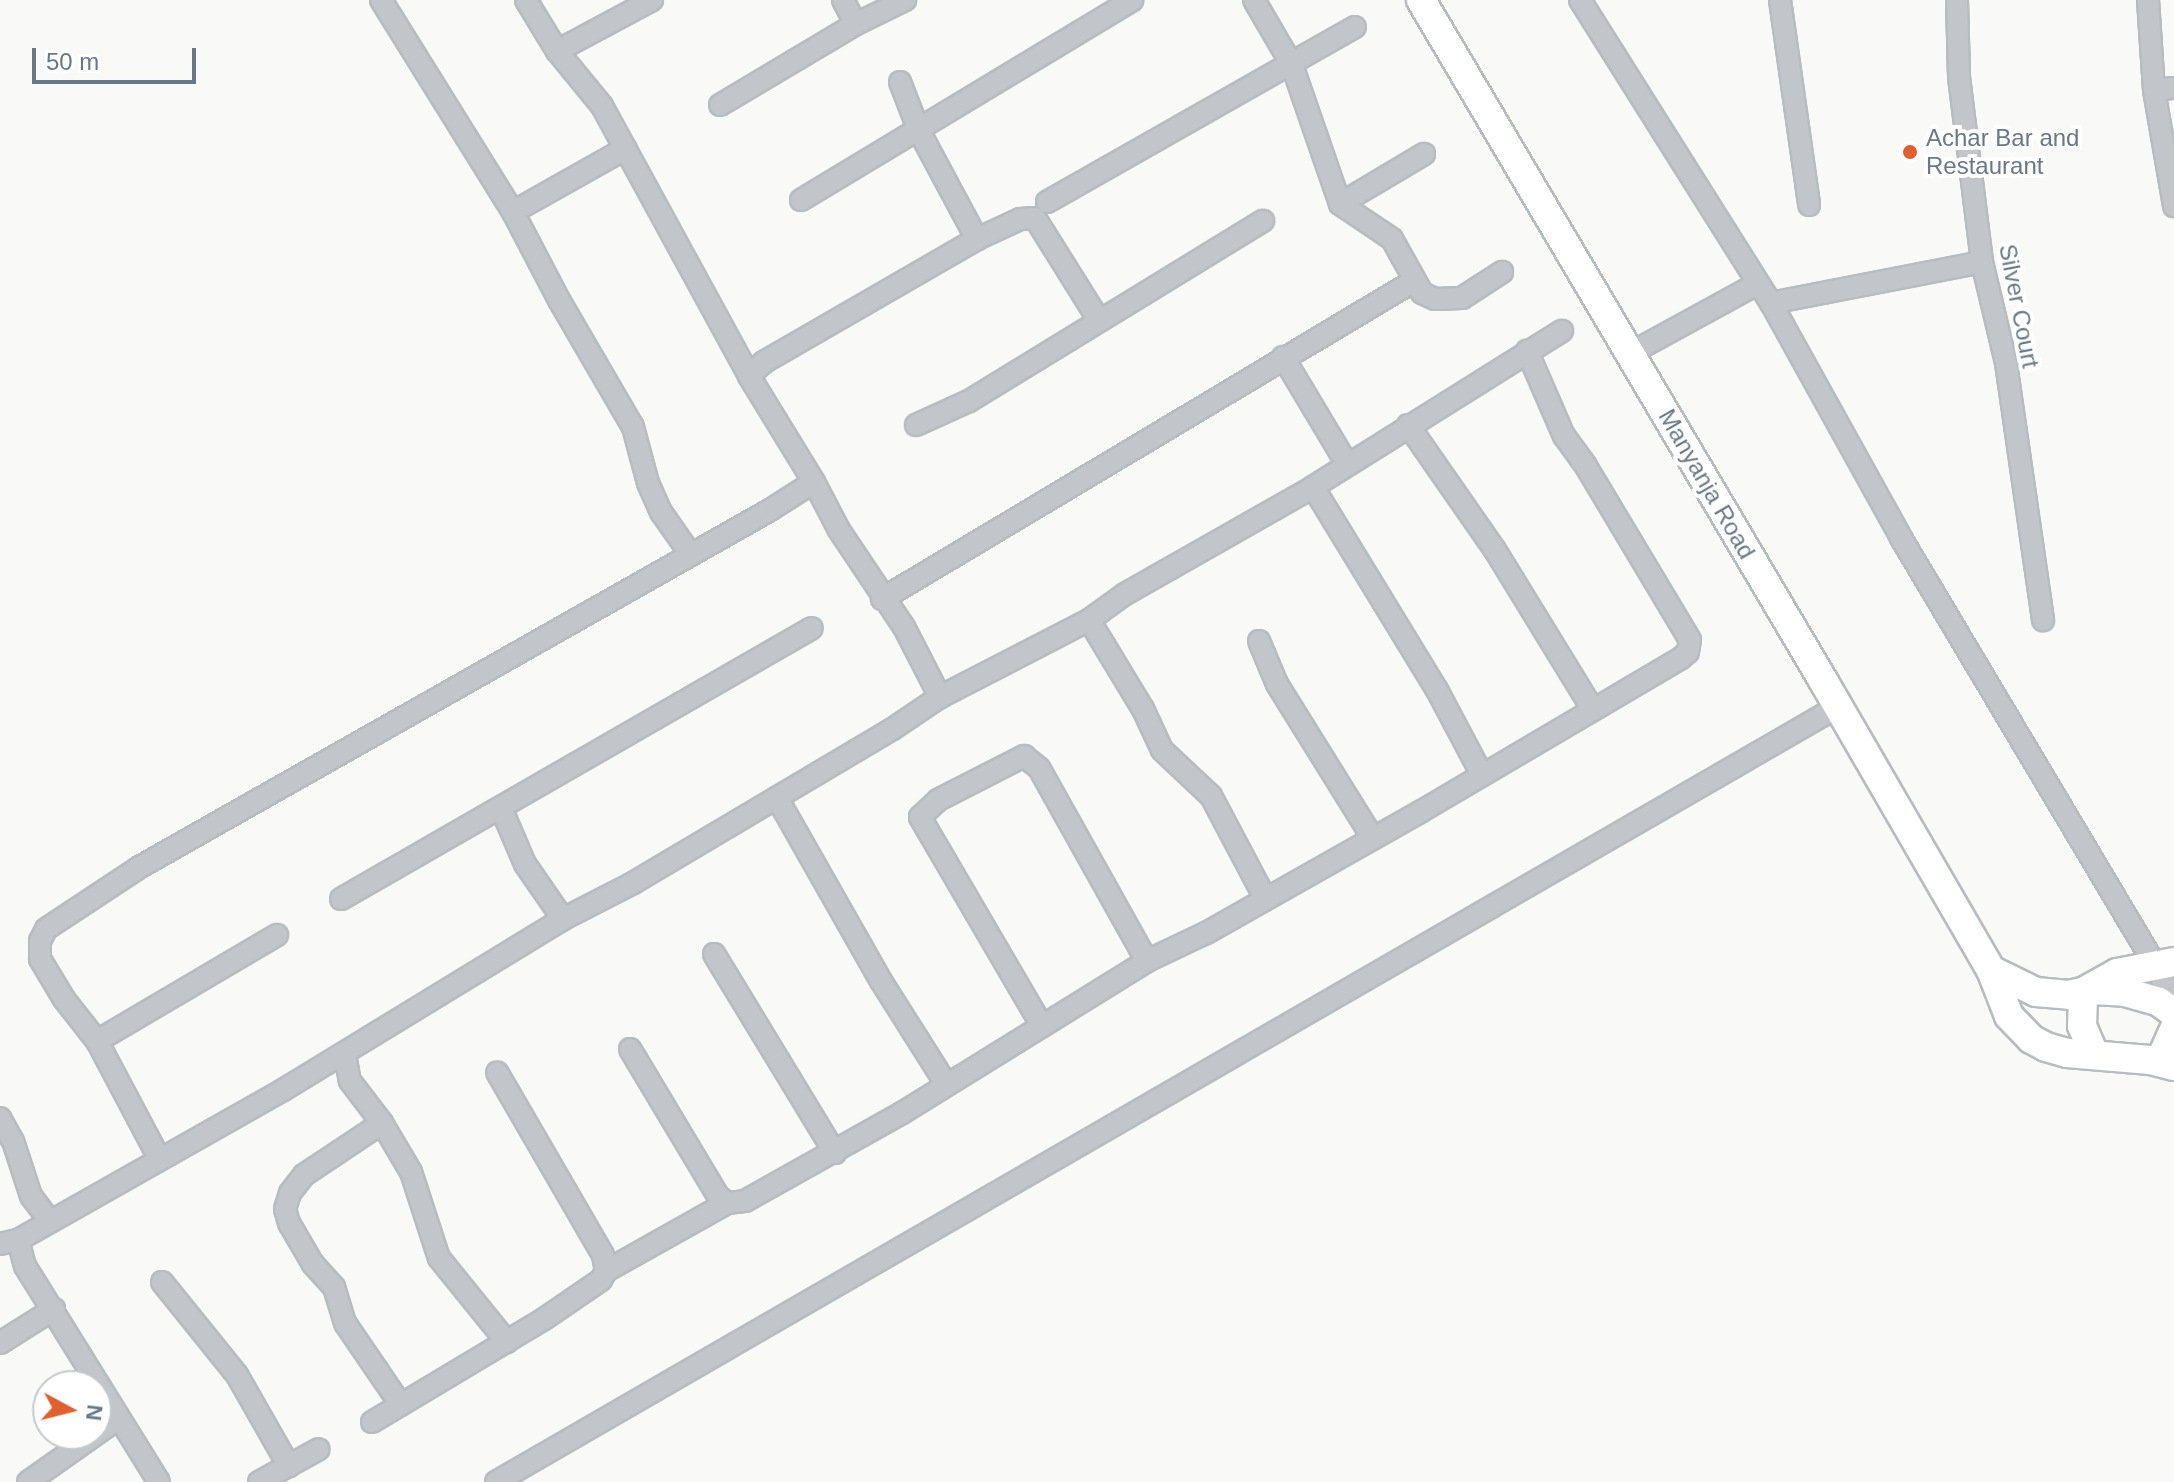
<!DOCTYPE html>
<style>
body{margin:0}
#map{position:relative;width:2174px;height:1482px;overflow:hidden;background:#f9f9f7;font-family:Helvetica,sans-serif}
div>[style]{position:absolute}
.roads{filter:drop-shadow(2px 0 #b7bcc1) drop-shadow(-2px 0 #b7bcc1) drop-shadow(0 2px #b7bcc1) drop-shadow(0 -2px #b7bcc1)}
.street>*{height:20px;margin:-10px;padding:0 10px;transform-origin:10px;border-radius:10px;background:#c2c6ca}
.secondary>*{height:28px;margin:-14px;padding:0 14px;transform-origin:14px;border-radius:14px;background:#fff}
.dots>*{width:22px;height:22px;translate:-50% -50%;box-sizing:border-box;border:4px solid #fff;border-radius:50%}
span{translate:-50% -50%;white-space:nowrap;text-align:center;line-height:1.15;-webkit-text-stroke:8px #fff;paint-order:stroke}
.poi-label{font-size:24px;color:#687887}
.left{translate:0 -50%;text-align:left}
.street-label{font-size:24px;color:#687887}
.north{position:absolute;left:32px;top:1370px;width:80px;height:80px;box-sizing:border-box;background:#fff;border:2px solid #c3c9cf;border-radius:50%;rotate:97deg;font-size:22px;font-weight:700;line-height:32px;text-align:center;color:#687887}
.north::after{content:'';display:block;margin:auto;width:28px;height:36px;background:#e25e2e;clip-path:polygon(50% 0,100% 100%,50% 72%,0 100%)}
.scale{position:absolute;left:32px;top:48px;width:164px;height:36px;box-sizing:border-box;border:4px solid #687887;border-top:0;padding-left:10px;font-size:24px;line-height:28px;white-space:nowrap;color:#687887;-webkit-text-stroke:6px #fff;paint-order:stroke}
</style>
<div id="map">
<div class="roads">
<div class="street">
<i style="left:381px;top:0;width:250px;rotate:58.1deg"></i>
<i style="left:513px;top:212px;width:99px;rotate:62.4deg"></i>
<i style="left:559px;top:300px;width:147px;rotate:59.8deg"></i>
<i style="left:633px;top:427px;width:58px;rotate:75deg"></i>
<i style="left:648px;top:483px;width:32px;rotate:66deg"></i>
<i style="left:661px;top:512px;width:52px;rotate:55.1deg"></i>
<i style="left:526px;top:0;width:60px;rotate:58.7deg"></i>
<i style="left:557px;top:51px;width:71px;rotate:50.7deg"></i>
<i style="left:602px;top:106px;width:307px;rotate:61.4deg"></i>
<i style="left:749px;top:376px;width:124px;rotate:58.5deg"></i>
<i style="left:814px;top:482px;width:54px;rotate:62.5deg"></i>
<i style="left:839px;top:530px;width:117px;rotate:56.2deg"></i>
<i style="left:904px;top:627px;width:79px;rotate:62.8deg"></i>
<i style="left:843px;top:0;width:27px;rotate:62deg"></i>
<i style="left:1254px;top:0;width:75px;rotate:59.7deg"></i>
<i style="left:1292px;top:65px;width:147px;rotate:70.9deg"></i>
<i style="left:1340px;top:204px;width:63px;rotate:33.9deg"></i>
<i style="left:1392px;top:239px;width:62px;rotate:60.9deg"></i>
<i style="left:1422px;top:293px;width:14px;rotate:25deg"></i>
<i style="left:1435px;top:299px;width:27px;rotate:-2deg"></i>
<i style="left:1462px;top:298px;width:48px;rotate:-33deg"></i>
<i style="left:1580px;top:0;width:358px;rotate:57.8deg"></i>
<i style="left:1771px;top:303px;width:269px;rotate:61deg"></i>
<i style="left:1901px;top:538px;width:500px;rotate:59.23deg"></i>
<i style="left:2157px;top:968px;width:41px;rotate:65.3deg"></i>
<i style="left:1780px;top:0;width:207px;rotate:81.9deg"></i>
<i style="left:1957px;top:0;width:77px;rotate:88.5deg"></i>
<i style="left:1959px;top:77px;width:186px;rotate:82.9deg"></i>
<i style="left:1982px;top:262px;width:104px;rotate:76.6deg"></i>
<i style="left:2006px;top:363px;width:260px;rotate:81.8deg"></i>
<i style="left:2148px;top:0;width:90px;rotate:86.2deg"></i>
<i style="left:2154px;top:90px;width:118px;rotate:80.2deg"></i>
<i style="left:557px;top:51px;width:108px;rotate:-28.2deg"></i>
<i style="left:900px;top:82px;width:53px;rotate:68.8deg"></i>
<i style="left:919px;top:131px;width:123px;rotate:61.8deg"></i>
<i style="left:2154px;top:90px;width:20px;rotate:-6deg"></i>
<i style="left:720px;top:105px;width:158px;rotate:-30.8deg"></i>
<i style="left:856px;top:24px;width:55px;rotate:-26.1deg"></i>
<i style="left:801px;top:200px;width:387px;rotate:-31.1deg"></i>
<i style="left:1047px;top:202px;width:354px;rotate:-29.6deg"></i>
<i style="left:1340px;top:204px;width:98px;rotate:-30.8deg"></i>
<i style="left:513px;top:212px;width:129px;rotate:-29.4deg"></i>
<i style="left:1771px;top:303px;width:215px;rotate:-11deg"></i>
<i style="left:1631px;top:353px;width:144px;rotate:-28.7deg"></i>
<i style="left:1283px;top:357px;width:125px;rotate:59.1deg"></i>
<i style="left:749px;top:376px;width:21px;rotate:-43deg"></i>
<i style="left:764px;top:362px;width:246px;rotate:-30deg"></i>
<i style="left:977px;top:239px;width:47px;rotate:-24.9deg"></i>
<i style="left:1020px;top:219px;width:15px;rotate:-4deg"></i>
<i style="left:1035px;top:218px;width:119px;rotate:58deg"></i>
<i style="left:916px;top:425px;width:58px;rotate:-24.4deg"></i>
<i style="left:969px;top:401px;width:345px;rotate:-31.5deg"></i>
<i style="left:1408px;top:425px;width:152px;rotate:55.2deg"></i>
<i style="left:1495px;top:550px;width:185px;rotate:58.5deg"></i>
<i style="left:1313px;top:487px;width:238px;rotate:58.6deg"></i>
<i style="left:1437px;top:690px;width:94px;rotate:62.1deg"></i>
<i style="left:882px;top:599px;width:620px;rotate:-30.87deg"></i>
<i style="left:1089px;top:620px;width:104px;rotate:58.8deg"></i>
<i style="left:1143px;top:709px;width:45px;rotate:65.1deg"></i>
<i style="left:1162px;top:750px;width:67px;rotate:43.2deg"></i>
<i style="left:1211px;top:796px;width:115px;rotate:62.1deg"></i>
<i style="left:1259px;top:641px;width:47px;rotate:67.3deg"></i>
<i style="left:1277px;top:684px;width:181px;rotate:58.1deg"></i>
<i style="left:777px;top:798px;width:210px;rotate:60.4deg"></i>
<i style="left:881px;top:981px;width:122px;rotate:57.7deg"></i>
<i style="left:501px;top:808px;width:61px;rotate:66.8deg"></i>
<i style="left:525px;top:864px;width:67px;rotate:55.4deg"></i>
<i style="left:341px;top:899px;width:543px;rotate:-29.91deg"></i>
<i style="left:714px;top:954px;width:233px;rotate:58.7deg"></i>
<i style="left:1042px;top:1026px;width:242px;rotate:-120.3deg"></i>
<i style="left:920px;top:817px;width:25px;rotate:-43deg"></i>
<i style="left:938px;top:800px;width:97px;rotate:-27.1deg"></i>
<i style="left:1024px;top:756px;width:19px;rotate:39deg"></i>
<i style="left:1039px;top:768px;width:221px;rotate:60.8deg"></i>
<i style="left:97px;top:1041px;width:209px;rotate:-30.5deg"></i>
<i style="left:630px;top:1049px;width:171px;rotate:59.1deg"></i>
<i style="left:718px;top:1196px;width:11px;rotate:38deg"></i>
<i style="left:727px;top:1203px;width:18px;rotate:-6deg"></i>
<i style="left:745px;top:1201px;width:180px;rotate:-29.3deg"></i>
<i style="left:902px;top:1113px;width:288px;rotate:-31.8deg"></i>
<i style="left:1147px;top:961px;width:65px;rotate:-25.4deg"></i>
<i style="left:1206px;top:933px;width:246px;rotate:-29.5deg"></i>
<i style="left:1420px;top:812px;width:303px;rotate:-30.5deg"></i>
<i style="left:1681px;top:658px;width:9px;rotate:-41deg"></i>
<i style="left:1688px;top:652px;width:12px;rotate:-81deg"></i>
<i style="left:1690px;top:640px;width:203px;rotate:-120.9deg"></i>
<i style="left:1586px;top:466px;width:37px;rotate:-126deg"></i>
<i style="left:1564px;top:436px;width:93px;rotate:-113.5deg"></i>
<i style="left:345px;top:1054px;width:27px;rotate:80deg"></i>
<i style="left:350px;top:1081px;width:53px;rotate:52.7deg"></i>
<i style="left:382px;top:1123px;width:57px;rotate:59.4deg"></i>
<i style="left:411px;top:1172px;width:90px;rotate:72deg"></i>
<i style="left:439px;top:1258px;width:108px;rotate:51deg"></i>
<i style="left:0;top:1118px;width:26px;rotate:61deg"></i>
<i style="left:13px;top:1141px;width:58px;rotate:71.9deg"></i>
<i style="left:31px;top:1196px;width:30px;rotate:53deg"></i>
<i style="left:382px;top:1123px;width:94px;rotate:146.3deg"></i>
<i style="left:304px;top:1175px;width:23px;rotate:128deg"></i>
<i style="left:290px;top:1193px;width:17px;rotate:107deg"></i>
<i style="left:285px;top:1209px;width:15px;rotate:74deg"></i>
<i style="left:289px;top:1223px;width:48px;rotate:59.7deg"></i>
<i style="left:313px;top:1264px;width:31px;rotate:48deg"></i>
<i style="left:334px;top:1287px;width:38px;rotate:73deg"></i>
<i style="left:345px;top:1323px;width:99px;rotate:55.7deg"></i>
<i style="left:159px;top:1158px;width:132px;rotate:-117.9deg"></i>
<i style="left:97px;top:1041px;width:53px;rotate:-128.2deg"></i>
<i style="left:64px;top:999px;width:47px;rotate:-121deg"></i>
<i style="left:40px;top:959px;width:18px;rotate:-90deg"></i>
<i style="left:40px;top:941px;width:13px;rotate:-63deg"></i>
<i style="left:46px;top:929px;width:110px;rotate:-33.5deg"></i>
<i style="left:138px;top:868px;width:726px;rotate:-29.53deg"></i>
<i style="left:770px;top:510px;width:52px;rotate:-32.5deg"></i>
<i style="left:18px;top:1240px;width:27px;rotate:75deg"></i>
<i style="left:25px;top:1266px;width:254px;rotate:58.2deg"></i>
<i style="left:0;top:1244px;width:18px;rotate:-13deg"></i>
<i style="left:18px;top:1240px;width:305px;rotate:-29.5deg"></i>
<i style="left:283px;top:1090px;width:328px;rotate:-31.4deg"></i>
<i style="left:563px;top:919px;width:79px;rotate:-27.2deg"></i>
<i style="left:633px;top:883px;width:300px;rotate:-30.7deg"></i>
<i style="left:891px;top:730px;width:59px;rotate:-34deg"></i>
<i style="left:940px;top:697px;width:168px;rotate:-27.3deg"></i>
<i style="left:1089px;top:620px;width:44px;rotate:-35.8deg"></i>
<i style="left:1125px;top:594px;width:216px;rotate:-29.6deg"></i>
<i style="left:1313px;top:487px;width:294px;rotate:-32.1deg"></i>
<i style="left:606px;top:1271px;width:139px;rotate:-29.3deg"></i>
<i style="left:162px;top:1282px;width:119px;rotate:51.1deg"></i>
<i style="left:237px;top:1375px;width:105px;rotate:60.3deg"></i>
<i style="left:0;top:1343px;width:64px;rotate:-32.2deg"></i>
<i style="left:372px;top:1422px;width:200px;rotate:-30.9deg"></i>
<i style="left:544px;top:1319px;width:69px;rotate:-34.4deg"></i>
<i style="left:601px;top:1280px;width:10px;rotate:-61deg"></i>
<i style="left:606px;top:1271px;width:16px;rotate:-101deg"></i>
<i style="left:603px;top:1255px;width:211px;rotate:-120.1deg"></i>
<i style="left:28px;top:1482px;width:111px;rotate:-35.1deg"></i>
<i style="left:259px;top:1482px;width:68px;rotate:-28.8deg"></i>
<i style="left:496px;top:1482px;width:1549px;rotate:-30.02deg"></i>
</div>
<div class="secondary">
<i style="left:1421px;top:0;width:792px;rotate:59.42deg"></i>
<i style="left:1824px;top:682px;width:333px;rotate:59.9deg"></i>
<i style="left:1991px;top:970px;width:49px;rotate:68.6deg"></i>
<i style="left:2009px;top:1016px;width:32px;rotate:46deg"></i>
<i style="left:2031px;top:1039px;width:17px;rotate:28deg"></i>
<i style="left:2046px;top:1047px;width:22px;rotate:16deg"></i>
<i style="left:2067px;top:1053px;width:83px;rotate:4.8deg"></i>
<i style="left:2150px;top:1060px;width:25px;rotate:14deg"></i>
<i style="left:1991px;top:970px;width:50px;rotate:26.1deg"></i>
<i style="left:2036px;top:992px;width:33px;rotate:5deg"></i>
<i style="left:2069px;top:995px;width:23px;rotate:-13deg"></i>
<i style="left:2091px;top:990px;width:34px;rotate:3deg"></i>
<i style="left:2125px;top:992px;width:35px;rotate:16deg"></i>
<i style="left:2159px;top:1002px;width:19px;rotate:36deg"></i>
<i style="left:2094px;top:1054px;width:30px;rotate:-113deg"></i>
<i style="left:2082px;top:1026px;width:34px;rotate:-88deg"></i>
<i style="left:2083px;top:992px;width:39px;rotate:-29deg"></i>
<i style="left:2117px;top:973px;width:58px;rotate:-10.9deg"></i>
<i style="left:2160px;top:1061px;width:34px;rotate:-66deg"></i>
</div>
</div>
<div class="dots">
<i style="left:1910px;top:152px;background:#e25e2e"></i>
</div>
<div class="poi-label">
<span class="left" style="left:1926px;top:152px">Achar Bar and<br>Restaurant</span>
</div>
<div class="street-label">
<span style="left:2019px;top:306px;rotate:79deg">Silver Court</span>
<span style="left:1707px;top:484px;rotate:60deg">Manyanja Road</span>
</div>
<div class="north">N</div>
<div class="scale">50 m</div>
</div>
